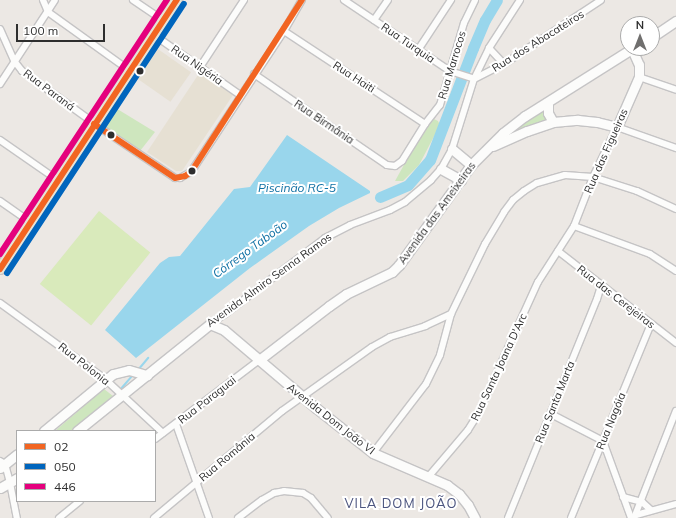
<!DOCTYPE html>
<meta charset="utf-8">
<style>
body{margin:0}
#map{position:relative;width:676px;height:518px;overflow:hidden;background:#ece8e4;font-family:Mulish,sans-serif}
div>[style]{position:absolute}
.education>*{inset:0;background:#e6e0d3;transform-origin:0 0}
.green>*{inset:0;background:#cee6be}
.pitch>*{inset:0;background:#d9eabb;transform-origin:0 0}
.water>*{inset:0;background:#99d6ec}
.stream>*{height:2px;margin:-1px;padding:0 1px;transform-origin:1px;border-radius:1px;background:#99d6ec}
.river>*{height:11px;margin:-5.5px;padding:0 5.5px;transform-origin:5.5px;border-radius:5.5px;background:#99d6ec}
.roads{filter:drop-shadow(1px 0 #c5c4c5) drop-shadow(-1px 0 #c5c4c5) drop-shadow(0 1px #c5c4c5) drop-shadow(0 -1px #c5c4c5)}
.street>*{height:6px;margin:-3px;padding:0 3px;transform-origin:3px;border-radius:3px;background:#fcfcfb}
.secondary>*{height:9px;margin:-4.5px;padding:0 4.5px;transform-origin:4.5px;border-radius:4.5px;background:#fcfcfb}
.primary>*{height:10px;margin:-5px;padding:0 5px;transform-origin:5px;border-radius:5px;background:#e8e4d6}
.bus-1>*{height:6px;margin:-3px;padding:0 3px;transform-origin:3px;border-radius:3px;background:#f26522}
.bus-2>*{height:6px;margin:-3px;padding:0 3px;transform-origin:3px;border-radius:3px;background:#0065bd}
.bus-3>*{height:6px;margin:-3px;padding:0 3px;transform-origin:3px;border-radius:3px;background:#e5007d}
.dots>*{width:11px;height:11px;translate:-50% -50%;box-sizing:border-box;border:2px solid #fff;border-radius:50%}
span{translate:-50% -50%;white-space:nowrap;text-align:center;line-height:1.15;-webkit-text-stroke:4px #fff;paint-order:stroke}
.street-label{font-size:11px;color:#2e2e2e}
.water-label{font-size:12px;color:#0d6fa3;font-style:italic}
.quarter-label{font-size:13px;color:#4d5680;letter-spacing:1px}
.legend{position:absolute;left:16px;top:430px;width:140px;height:72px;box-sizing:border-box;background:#fff;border:1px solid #ababab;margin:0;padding:5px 7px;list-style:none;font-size:12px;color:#2e2e2e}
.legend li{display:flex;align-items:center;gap:8px;height:20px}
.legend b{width:20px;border:1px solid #ababab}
.north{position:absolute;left:620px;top:16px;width:40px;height:40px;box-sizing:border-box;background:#fff;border:1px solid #ababab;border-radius:50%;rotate:0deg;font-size:11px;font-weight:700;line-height:16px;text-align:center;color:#2e2e2e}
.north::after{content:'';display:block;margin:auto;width:14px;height:18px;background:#706f6e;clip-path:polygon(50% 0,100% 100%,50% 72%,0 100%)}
.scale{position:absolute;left:16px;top:24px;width:89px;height:18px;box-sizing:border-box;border:2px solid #2e2e2e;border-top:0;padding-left:5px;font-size:12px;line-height:14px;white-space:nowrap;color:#2e2e2e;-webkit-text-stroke:3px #fff;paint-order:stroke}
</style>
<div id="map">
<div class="education">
<i style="left:155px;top:47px;width:44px;height:36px;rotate:35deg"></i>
<i style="clip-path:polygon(200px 72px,233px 95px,182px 171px,176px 171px,147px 152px)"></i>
</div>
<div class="green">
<i style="clip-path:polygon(546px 106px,550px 121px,516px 130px,527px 119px)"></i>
<i style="clip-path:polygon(114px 107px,155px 132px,140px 151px,102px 125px)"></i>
<i style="clip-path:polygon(434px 119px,438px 121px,440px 125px,419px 165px,403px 181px,395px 181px,420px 136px)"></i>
<i style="clip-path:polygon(104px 389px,113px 396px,100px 409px,71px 431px,55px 431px)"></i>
</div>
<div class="pitch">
<i style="left:99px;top:211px;width:66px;height:94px;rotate:39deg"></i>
</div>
<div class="water">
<i style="clip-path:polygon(287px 135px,370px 191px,370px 193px,339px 208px,309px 226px,250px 268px,136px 358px,105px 330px,160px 263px,169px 257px,180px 256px,234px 189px,250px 187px)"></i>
</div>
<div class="stream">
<i style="left:138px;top:370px;width:16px;rotate:-50deg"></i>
<i style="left:119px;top:391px;width:21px;rotate:-49deg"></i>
</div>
<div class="river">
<i style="left:380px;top:197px;width:30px;rotate:-23deg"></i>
<i style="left:408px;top:185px;width:33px;rotate:-49deg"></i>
<i style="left:430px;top:160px;width:120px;rotate:-69deg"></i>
<i style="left:473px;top:48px;width:30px;rotate:-67deg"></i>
<i style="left:485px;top:20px;width:23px;rotate:-59deg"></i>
</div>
<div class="roads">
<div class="street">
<i style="left:43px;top:0;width:13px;rotate:67deg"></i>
<i style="left:48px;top:12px;width:101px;rotate:35.7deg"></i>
<i style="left:133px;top:0;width:37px;rotate:34deg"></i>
<i style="left:344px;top:0;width:128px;rotate:33.8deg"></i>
<i style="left:450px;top:71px;width:25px;rotate:18deg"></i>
<i style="left:474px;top:79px;width:34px;rotate:-27deg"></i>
<i style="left:504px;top:64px;width:116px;rotate:-33.4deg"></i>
<i style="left:374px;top:20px;width:24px;rotate:-55deg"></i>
<i style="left:0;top:29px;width:36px;rotate:66deg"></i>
<i style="left:15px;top:62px;width:11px;rotate:52deg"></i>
<i style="left:22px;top:71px;width:99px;rotate:35.9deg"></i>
<i style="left:102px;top:129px;width:88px;rotate:33.9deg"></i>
<i style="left:175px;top:178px;width:5px"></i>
<i style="left:180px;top:178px;width:13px;rotate:-29deg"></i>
<i style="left:191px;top:172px;width:169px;rotate:-56.6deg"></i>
<i style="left:284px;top:31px;width:36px;rotate:-60deg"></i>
<i style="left:284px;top:31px;width:169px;rotate:33.4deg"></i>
<i style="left:154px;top:35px;width:105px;rotate:34.9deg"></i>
<i style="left:489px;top:48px;width:22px;rotate:47deg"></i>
<i style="left:418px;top:50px;width:60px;rotate:-56.6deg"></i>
<i style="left:200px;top:67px;width:80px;rotate:-56.7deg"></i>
<i style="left:254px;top:74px;width:161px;rotate:34.4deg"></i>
<i style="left:387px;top:165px;width:8px;rotate:7deg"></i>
<i style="left:395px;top:166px;width:9px;rotate:-36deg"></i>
<i style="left:402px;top:161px;width:44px;rotate:-58.1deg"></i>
<i style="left:425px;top:124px;width:24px;rotate:-52deg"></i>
<i style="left:440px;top:105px;width:85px;rotate:-73.7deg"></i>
<i style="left:464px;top:23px;width:25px;rotate:-64deg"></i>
<i style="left:639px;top:77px;width:39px;rotate:19deg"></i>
<i style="left:0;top:84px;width:100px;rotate:-56.8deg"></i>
<i style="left:0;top:140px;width:72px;rotate:34.8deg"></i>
<i style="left:0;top:201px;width:39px;rotate:35deg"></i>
<i style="left:574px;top:226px;width:81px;rotate:20.2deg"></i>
<i style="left:650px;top:254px;width:31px;rotate:33deg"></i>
<i style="left:558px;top:251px;width:150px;rotate:37.9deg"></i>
<i style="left:0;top:303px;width:130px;rotate:35.9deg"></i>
<i style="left:105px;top:379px;width:79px;rotate:43deg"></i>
<i style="left:210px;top:324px;width:18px;rotate:-34deg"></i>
<i style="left:225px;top:314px;width:126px;rotate:-37.2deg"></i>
<i style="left:325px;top:238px;width:28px;rotate:-27deg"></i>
<i style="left:350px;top:225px;width:43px;rotate:-20.6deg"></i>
<i style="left:390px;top:210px;width:17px;rotate:-28deg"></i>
<i style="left:405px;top:202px;width:34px;rotate:-40deg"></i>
<i style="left:431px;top:180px;width:15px;rotate:-48deg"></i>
<i style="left:441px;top:169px;width:23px;rotate:-61deg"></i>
<i style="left:452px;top:149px;width:73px;rotate:-72.6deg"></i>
<i style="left:474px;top:79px;width:34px;rotate:-64deg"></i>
<i style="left:489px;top:48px;width:57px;rotate:-57.1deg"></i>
<i style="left:551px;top:414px;width:59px;rotate:27.4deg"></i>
<i style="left:603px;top:441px;width:82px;rotate:70deg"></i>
<i style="left:176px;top:424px;width:100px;rotate:70.7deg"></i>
<i style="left:155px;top:439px;width:131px;rotate:-37.2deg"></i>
<i style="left:373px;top:453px;width:87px;rotate:-52.5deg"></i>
<i style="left:426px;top:384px;width:32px;rotate:-64deg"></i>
<i style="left:440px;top:355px;width:42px;rotate:-75deg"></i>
<i style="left:451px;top:314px;width:78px;rotate:-64.1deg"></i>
<i style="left:485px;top:244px;width:37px;rotate:-59deg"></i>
<i style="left:504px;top:212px;width:15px;rotate:-53deg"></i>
<i style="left:513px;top:200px;width:14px;rotate:-39deg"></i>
<i style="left:524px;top:191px;width:15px;rotate:-32deg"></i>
<i style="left:537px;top:183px;width:29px;rotate:-16deg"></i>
<i style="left:565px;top:175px;width:28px;rotate:4deg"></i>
<i style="left:593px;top:177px;width:46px;rotate:17.7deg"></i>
<i style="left:637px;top:191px;width:43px;rotate:24.8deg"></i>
<i style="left:0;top:461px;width:6px;rotate:31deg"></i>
<i style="left:5px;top:464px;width:20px;rotate:75deg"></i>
<i style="left:10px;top:483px;width:36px;rotate:79deg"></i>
<i style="left:429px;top:476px;width:60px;rotate:-49.7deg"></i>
<i style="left:468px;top:430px;width:19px;rotate:-58deg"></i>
<i style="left:478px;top:414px;width:145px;rotate:-65.6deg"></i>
<i style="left:538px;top:282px;width:67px;rotate:-57.3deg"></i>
<i style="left:574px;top:226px;width:53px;rotate:-68.8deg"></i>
<i style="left:593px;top:177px;width:55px;rotate:-64.4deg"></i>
<i style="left:617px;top:127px;width:63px;rotate:19.6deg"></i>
<i style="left:623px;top:497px;width:20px;rotate:15deg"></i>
<i style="left:642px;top:502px;width:12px;rotate:42deg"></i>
<i style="left:636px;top:515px;width:41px;rotate:-15.4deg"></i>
<i style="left:59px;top:518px;width:27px;rotate:-39deg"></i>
<i style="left:154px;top:518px;width:167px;rotate:-39.9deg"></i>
<i style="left:282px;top:411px;width:110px;rotate:-35.4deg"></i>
<i style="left:372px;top:347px;width:21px;rotate:-29deg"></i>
<i style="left:390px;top:337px;width:37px;rotate:-17deg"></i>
<i style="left:425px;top:326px;width:29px;rotate:-25deg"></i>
<i style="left:238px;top:518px;width:30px;rotate:-37deg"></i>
<i style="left:262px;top:500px;width:14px;rotate:-30deg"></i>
<i style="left:274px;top:493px;width:10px;rotate:-11deg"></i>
<i style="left:284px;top:491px;width:19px;rotate:6deg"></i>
<i style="left:303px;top:493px;width:9px;rotate:32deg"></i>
<i style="left:311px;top:498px;width:26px;rotate:50deg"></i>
<i style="left:508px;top:518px;width:236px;rotate:-67.9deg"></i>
<i style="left:597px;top:299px;width:14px;rotate:-73deg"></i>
<i style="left:571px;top:518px;width:210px;rotate:-67.6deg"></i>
<i style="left:634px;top:518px;width:115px;rotate:-68.6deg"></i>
</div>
<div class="secondary">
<i style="left:652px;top:37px;width:29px;rotate:-34deg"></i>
<i style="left:548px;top:102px;width:11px;rotate:90deg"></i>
<i style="left:548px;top:113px;width:10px;rotate:61deg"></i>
<i style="left:493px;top:146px;width:37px;rotate:-24deg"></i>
<i style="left:527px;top:131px;width:28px;rotate:-19deg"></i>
<i style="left:553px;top:122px;width:25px;rotate:-5deg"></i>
<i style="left:578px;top:120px;width:19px;rotate:6deg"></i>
<i style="left:597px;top:122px;width:21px;rotate:14deg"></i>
<i style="left:617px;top:127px;width:55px;rotate:-66.3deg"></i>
<i style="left:639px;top:77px;width:12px;rotate:-90deg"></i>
<i style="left:639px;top:65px;width:17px;rotate:-114deg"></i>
<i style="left:452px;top:149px;width:25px;rotate:40deg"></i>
<i style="left:441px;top:169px;width:23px;rotate:29deg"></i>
<i style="left:259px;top:360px;width:88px;rotate:-37.6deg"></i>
<i style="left:329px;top:306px;width:21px;rotate:-35deg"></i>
<i style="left:346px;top:294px;width:51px;rotate:-25.6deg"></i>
<i style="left:392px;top:272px;width:10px;rotate:-45deg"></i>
<i style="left:399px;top:265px;width:123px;rotate:-54.2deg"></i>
<i style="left:471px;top:165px;width:45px;rotate:-45deg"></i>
<i style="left:503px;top:133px;width:28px;rotate:-38deg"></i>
<i style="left:525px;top:116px;width:128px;rotate:-32.2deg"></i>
<i style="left:44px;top:431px;width:89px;rotate:-39.6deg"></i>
<i style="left:113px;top:374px;width:16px;rotate:-14deg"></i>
<i style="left:129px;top:370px;width:19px;rotate:16deg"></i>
<i style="left:77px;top:431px;width:171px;rotate:-38.8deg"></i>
<i style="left:210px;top:324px;width:15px;rotate:23deg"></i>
<i style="left:224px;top:330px;width:121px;rotate:40.3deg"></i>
<i style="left:316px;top:408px;width:73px;rotate:38.3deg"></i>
<i style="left:373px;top:453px;width:81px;rotate:23.4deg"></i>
<i style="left:447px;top:485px;width:15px;rotate:37deg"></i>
<i style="left:459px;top:494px;width:14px;rotate:51deg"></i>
<i style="left:468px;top:505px;width:15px;rotate:62deg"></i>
<i style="left:0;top:468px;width:22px;rotate:-39deg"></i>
<i style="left:0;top:488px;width:20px;rotate:-30deg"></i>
</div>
<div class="primary">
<i style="left:0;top:269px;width:322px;rotate:-56.7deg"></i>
</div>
</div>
<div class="bus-1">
<i style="left:94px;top:124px;width:97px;rotate:33.7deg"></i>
<i style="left:175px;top:178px;width:10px;rotate:-11deg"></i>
<i style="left:185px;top:176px;width:7px;rotate:-34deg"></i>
<i style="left:191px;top:172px;width:205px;rotate:-57.2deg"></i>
<i style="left:0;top:269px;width:322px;rotate:-56.7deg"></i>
</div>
<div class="bus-2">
<i style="left:7px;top:273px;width:322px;rotate:-56.7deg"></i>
</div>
<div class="bus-3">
<i style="left:0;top:254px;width:304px;rotate:-56.7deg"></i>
</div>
<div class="dots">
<i style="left:140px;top:71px;background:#2e2e2e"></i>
<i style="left:111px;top:135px;background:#2e2e2e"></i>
<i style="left:192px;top:171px;background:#2e2e2e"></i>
</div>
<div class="street-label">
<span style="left:538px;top:41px;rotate:-32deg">Rua dos Abacateiros</span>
<span style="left:408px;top:43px;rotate:34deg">Rua Turquia</span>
<span style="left:197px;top:65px;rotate:35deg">Rua Nigéria</span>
<span style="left:452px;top:65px;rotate:-73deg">Rua Marrocos</span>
<span style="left:354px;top:77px;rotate:33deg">Rua Haiti</span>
<span style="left:49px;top:90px;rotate:37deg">Rua Paraná</span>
<span style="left:324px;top:122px;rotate:34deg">Rua Birmânia</span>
<span style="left:606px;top:151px;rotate:-66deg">Rua das Figueiras</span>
<span style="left:437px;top:213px;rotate:-54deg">Avenida das Ameixeiras</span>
<span style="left:269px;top:280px;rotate:-36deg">Avenida Almiro Senna Ramos</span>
<span style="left:616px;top:297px;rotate:38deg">Rua das Cerejeiras</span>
<span style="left:84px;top:364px;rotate:38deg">Rua Polonia</span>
<span style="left:499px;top:367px;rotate:-65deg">Rua Santa Joana D'Arc</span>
<span style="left:207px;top:400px;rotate:-38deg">Rua Paraguai</span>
<span style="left:555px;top:402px;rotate:-68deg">Rua Santa Marta</span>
<span style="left:331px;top:419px;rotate:38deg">Avenida Dom João VI</span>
<span style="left:611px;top:421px;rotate:-68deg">Rua Nagóia</span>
<span style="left:227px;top:457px;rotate:-40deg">Rua România</span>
</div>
<div class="water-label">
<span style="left:297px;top:188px">Piscinão RC-5</span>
<span style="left:250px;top:249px;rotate:-36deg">Córrego Taboão</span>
</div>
<div class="quarter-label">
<span style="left:401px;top:503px">VILA DOM JOÃO</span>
</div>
<ul class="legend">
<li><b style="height:5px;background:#f26522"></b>02</li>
<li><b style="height:5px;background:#0065bd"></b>050</li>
<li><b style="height:5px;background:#e5007d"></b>446</li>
</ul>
<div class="north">N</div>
<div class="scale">100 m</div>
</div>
